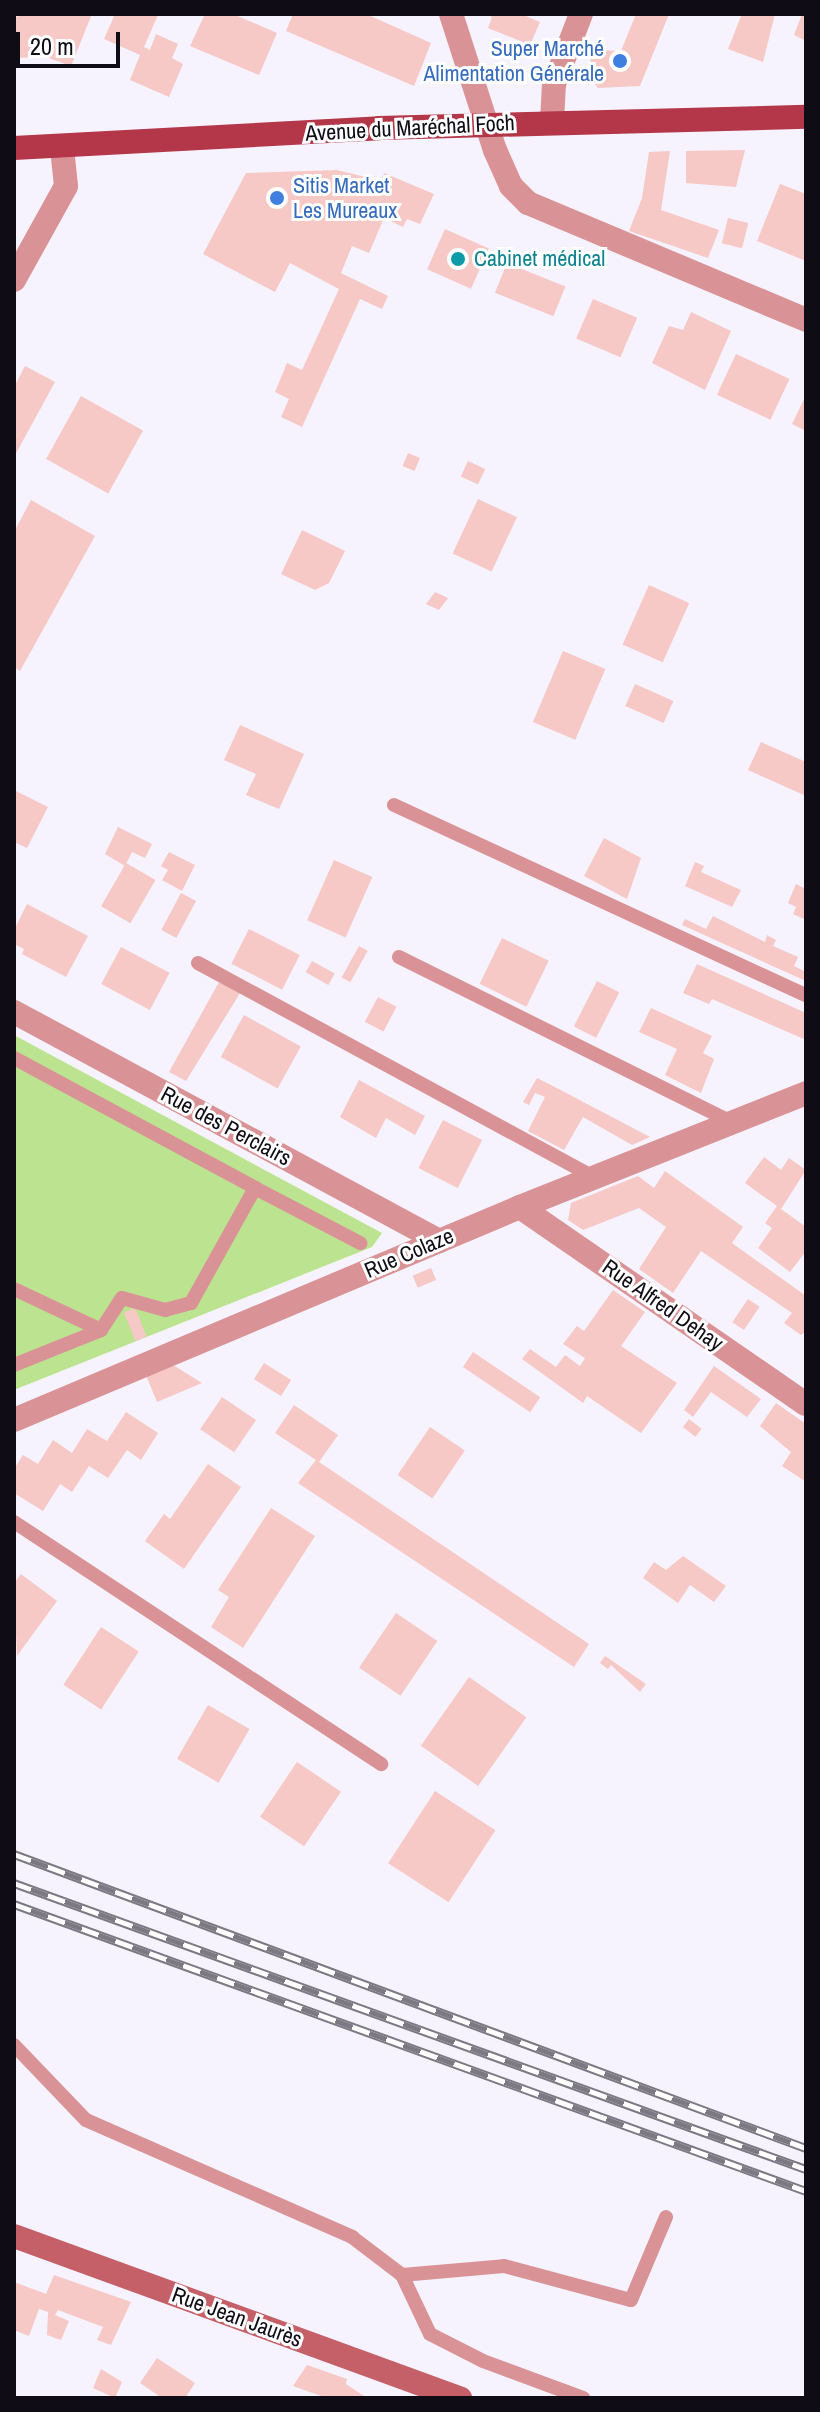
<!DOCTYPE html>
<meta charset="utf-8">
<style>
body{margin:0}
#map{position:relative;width:820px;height:2412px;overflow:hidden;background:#f6f3fe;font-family:"Archivo Narrow",sans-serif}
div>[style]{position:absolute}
.green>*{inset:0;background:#bce490}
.building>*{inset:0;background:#f6c8c6;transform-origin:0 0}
.lane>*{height:14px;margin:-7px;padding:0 7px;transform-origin:7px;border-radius:7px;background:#d99396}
.street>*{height:24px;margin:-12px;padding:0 12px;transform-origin:12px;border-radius:12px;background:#d99396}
.secondary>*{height:24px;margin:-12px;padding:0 12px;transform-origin:12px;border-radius:12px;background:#c56069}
.primary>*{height:24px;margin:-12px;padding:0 12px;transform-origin:12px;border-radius:12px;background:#b43649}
.rail>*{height:9px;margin-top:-4.5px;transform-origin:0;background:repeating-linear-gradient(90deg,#fff 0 18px,#7c7983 0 36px);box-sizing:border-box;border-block:2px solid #7c7983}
.dots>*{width:22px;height:22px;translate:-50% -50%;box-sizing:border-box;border:4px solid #fff;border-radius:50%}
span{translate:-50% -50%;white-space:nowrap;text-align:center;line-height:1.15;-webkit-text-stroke:6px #fff;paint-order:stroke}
.shop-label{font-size:22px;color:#366cbe}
.right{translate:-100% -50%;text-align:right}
.left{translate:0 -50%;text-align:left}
.street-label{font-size:22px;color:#0f0c16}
.culture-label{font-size:22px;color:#0d838f}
.frame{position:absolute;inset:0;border:16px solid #0f0c16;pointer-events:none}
.scale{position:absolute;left:16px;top:32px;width:104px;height:36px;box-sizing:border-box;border:4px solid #0f0c16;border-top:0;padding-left:10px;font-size:24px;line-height:28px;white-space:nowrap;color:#0f0c16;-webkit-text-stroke:6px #fff;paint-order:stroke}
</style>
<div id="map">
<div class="green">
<i style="clip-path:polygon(14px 1035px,382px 1233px,372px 1247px,14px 1390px)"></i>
</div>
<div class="building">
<i style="clip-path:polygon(34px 14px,92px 14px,71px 66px,46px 57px,14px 58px,14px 17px)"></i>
<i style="clip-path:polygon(115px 14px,158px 15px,144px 47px,150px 50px,156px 34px,178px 44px,172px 58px,183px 64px,169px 97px,130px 80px,140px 55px,104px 39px)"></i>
<i style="clip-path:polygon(205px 14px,233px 14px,277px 33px,259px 75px,190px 46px)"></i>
<i style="clip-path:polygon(293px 14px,366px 14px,431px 43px,414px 86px,286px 31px)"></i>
<i style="clip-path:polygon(487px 14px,521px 14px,540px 22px,530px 45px,488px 28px,492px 17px)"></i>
<i style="clip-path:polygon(636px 14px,669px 14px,640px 86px,598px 88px,586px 71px,595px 50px,621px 51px)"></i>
<i style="clip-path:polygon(742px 14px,775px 14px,763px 62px,728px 49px)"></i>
<i style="clip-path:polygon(802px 14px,806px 14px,806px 41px,794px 35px)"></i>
<i style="clip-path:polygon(745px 150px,736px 187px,686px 183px,686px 151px)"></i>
<i style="clip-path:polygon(670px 151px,661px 210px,719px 230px,708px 258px,629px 231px,642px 198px,649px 152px)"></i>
<i style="clip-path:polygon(337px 170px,381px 181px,384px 173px,434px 194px,420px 224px,407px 219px,403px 227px,384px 218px,369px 253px,352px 246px,341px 273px,388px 296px,382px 309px,360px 299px,302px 427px,281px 417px,289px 399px,275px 392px,287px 363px,302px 370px,339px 289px,290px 263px,275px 292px,203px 254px,246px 173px)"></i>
<i style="clip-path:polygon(780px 184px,806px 194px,806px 261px,757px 241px)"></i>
<i style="left:728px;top:218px;width:21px;height:26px;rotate:14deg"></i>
<i style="left:445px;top:229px;width:48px;height:44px;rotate:24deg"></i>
<i style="left:507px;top:263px;width:63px;height:32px;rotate:22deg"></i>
<i style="left:593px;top:299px;width:48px;height:43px;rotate:23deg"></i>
<i style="clip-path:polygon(691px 312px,731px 331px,705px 390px,652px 363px,669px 326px,683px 330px)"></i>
<i style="left:736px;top:354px;width:59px;height:45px;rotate:25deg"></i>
<i style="clip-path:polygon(25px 366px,55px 382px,14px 457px,14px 387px)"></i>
<i style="clip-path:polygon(806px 395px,806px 431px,792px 424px)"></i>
<i style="left:81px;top:396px;width:71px;height:72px;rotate:29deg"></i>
<i style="left:408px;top:453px;width:13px;height:14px;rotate:23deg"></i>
<i style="left:468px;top:461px;width:19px;height:17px;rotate:25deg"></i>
<i style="left:478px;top:499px;width:43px;height:60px;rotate:25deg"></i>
<i style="clip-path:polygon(31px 500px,95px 536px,20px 671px,14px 667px,14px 532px)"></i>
<i style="clip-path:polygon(302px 530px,345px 551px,329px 583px,315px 590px,281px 574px)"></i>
<i style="left:649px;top:585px;width:44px;height:65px;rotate:24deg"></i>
<i style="clip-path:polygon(435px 592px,448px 598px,439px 610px,426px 604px)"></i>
<i style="left:563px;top:651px;width:46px;height:77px;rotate:23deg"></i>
<i style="left:635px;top:684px;width:42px;height:24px;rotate:24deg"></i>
<i style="clip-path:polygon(240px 725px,304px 754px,279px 809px,246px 795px,256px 774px,224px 760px)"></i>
<i style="clip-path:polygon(761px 742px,806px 762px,806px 796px,748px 770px)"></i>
<i style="clip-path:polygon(14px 790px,48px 807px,27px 848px,14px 842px)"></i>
<i style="clip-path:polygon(118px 827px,152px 844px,145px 858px,132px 852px,125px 866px,105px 854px)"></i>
<i style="clip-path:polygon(604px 838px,641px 858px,627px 899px,584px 876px)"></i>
<i style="clip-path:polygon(169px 852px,195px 865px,182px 891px,162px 880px,168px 870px,161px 866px)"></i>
<i style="left:334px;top:860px;width:42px;height:66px;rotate:24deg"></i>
<i style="clip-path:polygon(695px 862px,704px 866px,701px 872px,741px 890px,732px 907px,685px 886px)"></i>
<i style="left:126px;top:863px;width:34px;height:50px;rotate:30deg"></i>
<i style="clip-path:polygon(796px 884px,806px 889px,806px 920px,793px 914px,796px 907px,788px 903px)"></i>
<i style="left:181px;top:893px;width:17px;height:42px;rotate:28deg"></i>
<i style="clip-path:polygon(27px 904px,88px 936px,66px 977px,22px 954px,24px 949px,14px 944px,14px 930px)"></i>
<i style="clip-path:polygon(713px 916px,765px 942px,767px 935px,776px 940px,773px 946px,798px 957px,794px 966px,806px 972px,806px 981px,682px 925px,685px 919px,706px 929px)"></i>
<i style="left:249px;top:929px;width:57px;height:39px;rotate:27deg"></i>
<i style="left:502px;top:938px;width:52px;height:51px;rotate:26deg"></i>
<i style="left:359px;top:946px;width:10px;height:36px;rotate:29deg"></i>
<i style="left:121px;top:947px;width:55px;height:42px;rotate:28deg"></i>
<i style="left:312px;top:961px;width:26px;height:13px;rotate:29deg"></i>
<i style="clip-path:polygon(697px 964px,806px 1013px,806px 1040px,712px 999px,709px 1004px,683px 993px)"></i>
<i style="left:597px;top:981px;width:25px;height:51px;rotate:27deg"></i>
<i style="clip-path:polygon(219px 982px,240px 993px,186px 1081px,169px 1072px)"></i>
<i style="left:378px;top:997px;width:21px;height:28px;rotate:28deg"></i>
<i style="clip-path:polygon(651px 1008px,712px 1036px,703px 1053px,714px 1059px,701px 1093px,665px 1075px,677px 1049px,639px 1032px)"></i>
<i style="left:244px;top:1015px;width:65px;height:48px;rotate:29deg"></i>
<i style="clip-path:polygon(537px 1078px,551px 1085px,650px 1137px,632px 1145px,583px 1117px,564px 1150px,528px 1131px,545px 1097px,535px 1093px,529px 1105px,523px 1102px)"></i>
<i style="clip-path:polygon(359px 1080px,425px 1116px,415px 1135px,386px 1118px,376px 1138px,340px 1117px)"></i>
<i style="left:443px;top:1120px;width:44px;height:54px;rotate:27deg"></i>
<i style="clip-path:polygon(764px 1157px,781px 1170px,789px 1158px,806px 1170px,781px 1209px,806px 1227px,806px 1251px,790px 1272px,758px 1248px,772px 1228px,765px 1223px,777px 1206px,745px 1183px)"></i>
<i style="clip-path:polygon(665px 1171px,743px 1227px,732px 1243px,806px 1296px,806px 1331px,801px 1335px,784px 1323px,792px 1313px,701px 1251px,673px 1293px,639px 1269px,666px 1227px,639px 1208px,583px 1230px,568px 1220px,571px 1203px,638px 1176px,654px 1188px)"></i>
<i style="left:431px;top:1268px;width:13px;height:20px;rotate:67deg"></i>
<i style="clip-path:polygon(613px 1290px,645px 1312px,621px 1346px,677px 1383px,641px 1433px,587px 1396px,583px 1403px,522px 1359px,530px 1349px,556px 1367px,565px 1355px,580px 1366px,585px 1358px,563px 1344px,577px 1326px,584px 1331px)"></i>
<i style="left:748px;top:1299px;width:14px;height:28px;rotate:34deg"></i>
<i style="left:135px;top:1308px;width:31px;height:12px;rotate:68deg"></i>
<i style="left:473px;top:1352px;width:81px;height:18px;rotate:34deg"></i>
<i style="clip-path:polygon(170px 1363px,202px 1383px,157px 1402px,145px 1373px)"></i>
<i style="left:264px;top:1363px;width:32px;height:19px;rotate:32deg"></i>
<i style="clip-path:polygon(714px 1366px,761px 1399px,747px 1417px,711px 1392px,693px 1417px,684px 1410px)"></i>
<i style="left:222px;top:1397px;width:41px;height:39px;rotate:34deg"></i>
<i style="clip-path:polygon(776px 1403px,806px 1424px,806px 1482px,782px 1466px,791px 1452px,760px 1426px)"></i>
<i style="clip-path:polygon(294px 1405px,338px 1435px,319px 1462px,589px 1644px,574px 1667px,298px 1483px,316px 1460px,275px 1433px)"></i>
<i style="clip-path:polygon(126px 1412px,158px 1433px,141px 1460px,127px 1450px,108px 1478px,89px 1466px,72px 1492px,60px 1484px,43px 1511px,14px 1493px,14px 1469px,23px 1455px,38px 1464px,53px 1440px,72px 1453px,87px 1429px,107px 1441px)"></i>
<i style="left:689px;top:1419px;width:16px;height:10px;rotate:38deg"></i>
<i style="left:430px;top:1427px;width:42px;height:58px;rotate:34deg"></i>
<i style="clip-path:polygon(208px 1464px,241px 1487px,184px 1569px,145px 1541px,164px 1514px,170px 1519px)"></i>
<i style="clip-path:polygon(271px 1508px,315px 1536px,243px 1648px,211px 1627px,229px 1597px,218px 1590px)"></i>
<i style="clip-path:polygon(683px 1556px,726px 1586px,714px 1602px,690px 1585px,678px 1603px,643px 1578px,654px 1562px,666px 1570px)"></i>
<i style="clip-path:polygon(21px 1574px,57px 1601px,17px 1656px,14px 1583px)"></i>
<i style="left:396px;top:1613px;width:50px;height:66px;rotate:34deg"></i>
<i style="left:101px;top:1627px;width:45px;height:69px;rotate:33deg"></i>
<i style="clip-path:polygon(605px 1656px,646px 1684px,640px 1692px,611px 1665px,608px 1669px,600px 1663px)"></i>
<i style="left:469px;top:1677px;width:70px;height:84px;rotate:35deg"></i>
<i style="left:208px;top:1705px;width:48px;height:62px;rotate:30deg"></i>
<i style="left:297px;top:1762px;width:53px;height:66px;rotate:34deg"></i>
<i style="left:435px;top:1791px;width:72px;height:86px;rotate:33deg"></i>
<i style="clip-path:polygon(54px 2275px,131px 2302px,111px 2345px,97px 2340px,103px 2327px,58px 2310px,55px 2315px,69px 2321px,61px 2340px,47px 2335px,48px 2312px,39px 2309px,29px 2336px,14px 2330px,14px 2282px,46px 2294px)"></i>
<i style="clip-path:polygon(157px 2358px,195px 2383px,185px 2398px,162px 2398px,140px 2383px)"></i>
<i style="clip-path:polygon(307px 2365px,347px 2379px,346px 2384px,367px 2398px,327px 2398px,293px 2386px)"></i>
<i style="clip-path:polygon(101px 2369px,122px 2382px,115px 2398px,93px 2388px)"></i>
</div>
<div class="lane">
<i style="left:394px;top:805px;width:454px;rotate:24.8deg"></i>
<i style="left:399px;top:957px;width:369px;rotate:26.4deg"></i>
<i style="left:198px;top:963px;width:449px;rotate:28.4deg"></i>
<i style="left:14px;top:1058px;width:274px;rotate:28.3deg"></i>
<i style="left:14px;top:1289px;width:96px;rotate:25.2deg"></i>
<i style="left:14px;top:1365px;width:94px;rotate:-21.9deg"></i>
<i style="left:101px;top:1330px;width:38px;rotate:-57deg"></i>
<i style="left:122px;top:1298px;width:45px;rotate:15.6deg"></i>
<i style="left:165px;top:1310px;width:27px;rotate:-15deg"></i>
<i style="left:191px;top:1303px;width:132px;rotate:-60.9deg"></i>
<i style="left:255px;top:1188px;width:119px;rotate:27.6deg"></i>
<i style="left:14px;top:1522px;width:440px;rotate:33.4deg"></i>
<i style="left:14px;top:2045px;width:104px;rotate:46.2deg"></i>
<i style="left:86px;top:2120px;width:291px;rotate:23.7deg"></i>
<i style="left:352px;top:2237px;width:63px;rotate:37.2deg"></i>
<i style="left:402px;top:2275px;width:65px;rotate:64.6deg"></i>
<i style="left:430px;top:2334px;width:59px;rotate:27deg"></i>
<i style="left:483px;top:2361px;width:107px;rotate:20.3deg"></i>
<i style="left:402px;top:2275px;width:102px;rotate:-5deg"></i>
<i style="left:504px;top:2266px;width:131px;rotate:15deg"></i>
<i style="left:631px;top:2300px;width:90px;rotate:-67.1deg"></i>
</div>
<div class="street">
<i style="left:451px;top:14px;width:143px;rotate:72.1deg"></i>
<i style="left:495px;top:150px;width:39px;rotate:66deg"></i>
<i style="left:511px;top:186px;width:24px;rotate:45deg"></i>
<i style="left:528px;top:203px;width:302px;rotate:22.8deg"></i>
<i style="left:552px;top:121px;width:37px;rotate:-87deg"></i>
<i style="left:554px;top:84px;width:75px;rotate:-68.9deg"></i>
<i style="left:14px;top:280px;width:107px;rotate:-61deg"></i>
<i style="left:66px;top:186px;width:39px;rotate:-96deg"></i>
<i style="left:14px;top:1012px;width:483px;rotate:28.3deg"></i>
<i style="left:520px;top:1207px;width:347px;rotate:34.6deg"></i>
<i style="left:14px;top:1420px;width:549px;rotate:-22.83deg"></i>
<i style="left:520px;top:1207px;width:308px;rotate:-21.7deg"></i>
</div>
<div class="secondary">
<i style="left:14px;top:2236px;width:475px;rotate:20deg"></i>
</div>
<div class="primary">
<i style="left:14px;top:148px;width:366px;rotate:-3.1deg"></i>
<i style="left:379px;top:128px;width:427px;rotate:-1.5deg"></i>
</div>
<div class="rail">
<i style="left:14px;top:1854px;width:845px;rotate:20.37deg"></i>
<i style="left:14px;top:1883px;width:842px;rotate:19.86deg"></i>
<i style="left:14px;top:1904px;width:842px;rotate:19.92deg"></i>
</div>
<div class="dots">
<i style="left:620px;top:61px;background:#3f7fe0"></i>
<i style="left:277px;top:198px;background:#3f7fe0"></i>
<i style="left:458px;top:259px;background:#0f9aa8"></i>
</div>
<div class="shop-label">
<span class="right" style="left:604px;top:61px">Super Marché<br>Alimentation Générale</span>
<span class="left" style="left:293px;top:198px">Sitis Market<br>Les Mureaux</span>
</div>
<div class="street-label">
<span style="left:410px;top:128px;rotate:-3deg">Avenue du Maréchal Foch</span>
<span style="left:226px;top:1126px;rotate:28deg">Rue des Perclairs</span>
<span style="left:409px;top:1253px;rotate:-23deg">Rue Colaze</span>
<span style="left:663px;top:1305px;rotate:35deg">Rue Alfred Dehay</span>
<span style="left:237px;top:2317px;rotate:20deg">Rue Jean Jaurès</span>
</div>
<div class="culture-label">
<span class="left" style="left:474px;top:259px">Cabinet médical</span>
</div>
<div class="frame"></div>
<div class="scale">20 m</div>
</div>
